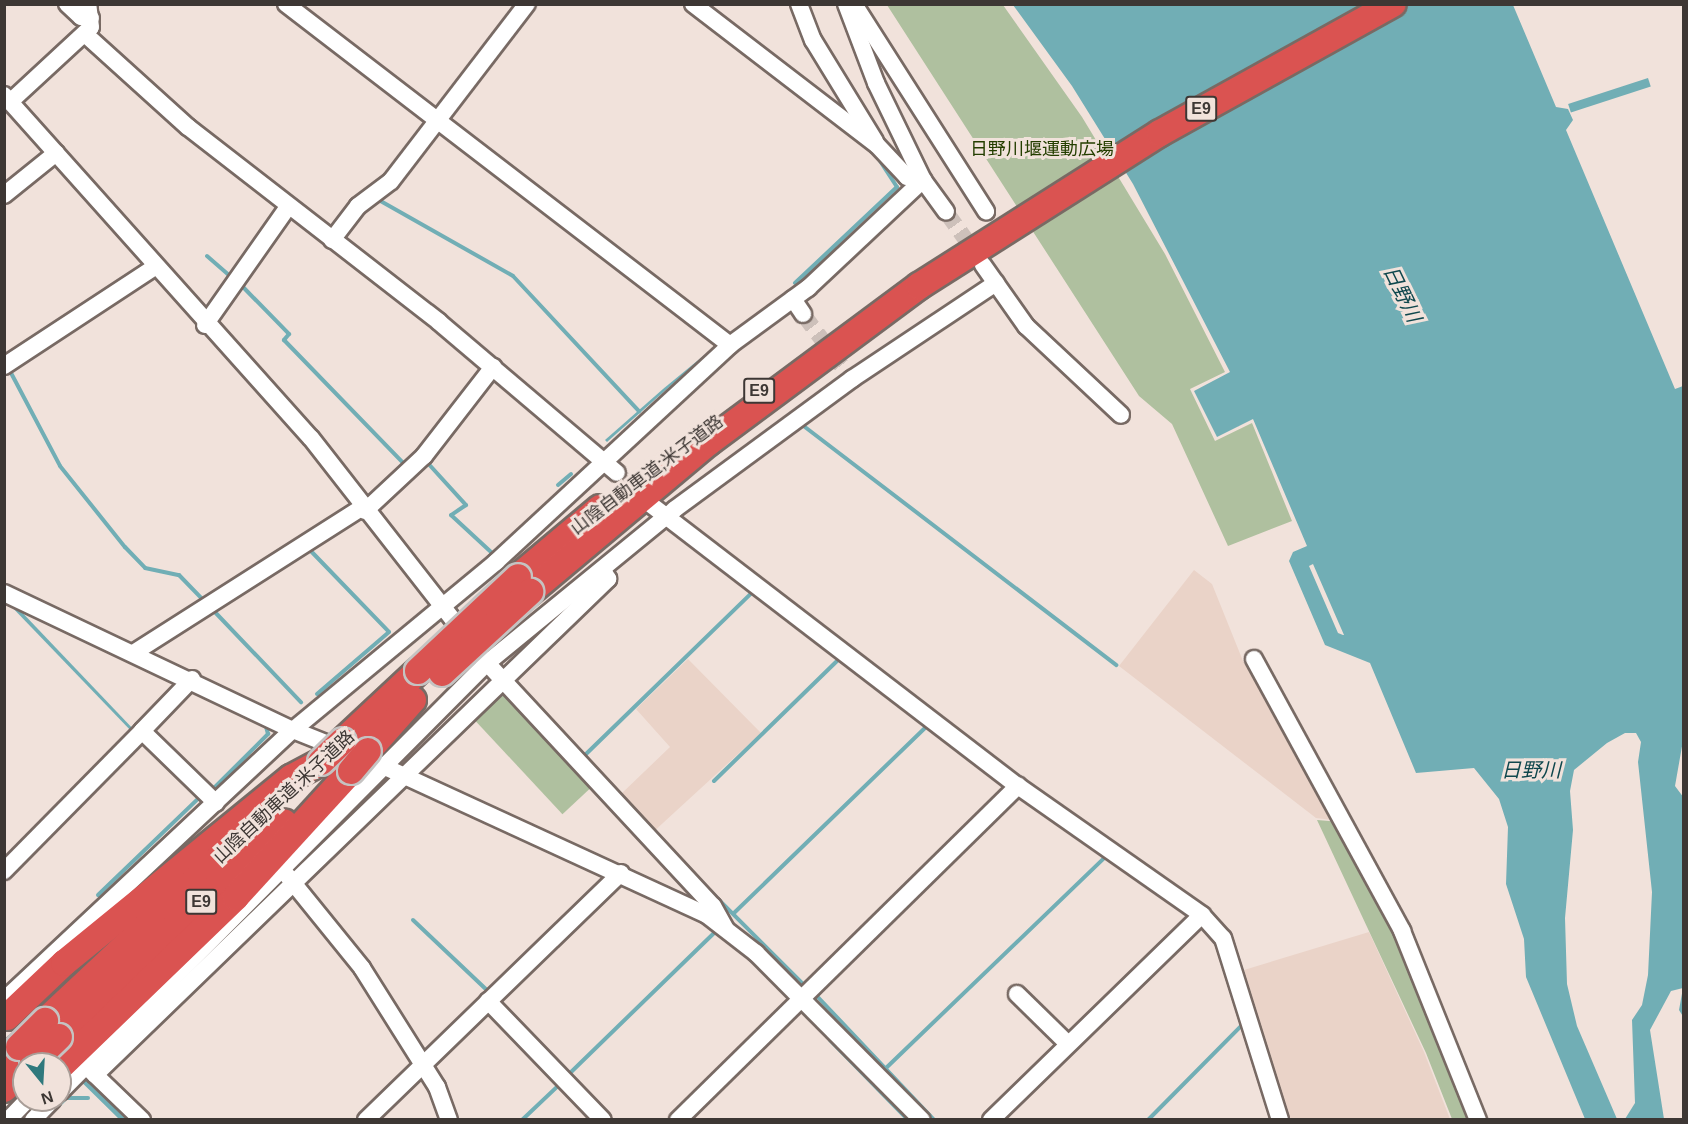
<!DOCTYPE html>
<meta charset="utf-8">
<style>
body{margin:0}
#map{position:relative;width:1688px;height:1124px;overflow:hidden;background:#f1e2db;font-family:Helvetica,"Noto Sans JP",sans-serif}
div>[style]{position:absolute}
.built>*{inset:0;background:#ead3c8}
.green>*{inset:0;background:#afc09f;transform-origin:0 0}
.water>*{inset:0;background:#71aeb5;transform-origin:0 0}
.stream>*{height:4px;margin:-2px;padding:0 2px;transform-origin:2px;border-radius:2px;background:#71aeb5}
.minor-tunnel>*{height:16px;margin-top:-8px;transform-origin:0;background:repeating-linear-gradient(90deg,#cdc0ba 0 16px,transparent 0 24px)}
.roads{filter:drop-shadow(2px 0 #786a64) drop-shadow(-2px 0 #786a64) drop-shadow(0 2px #786a64) drop-shadow(0 -2px #786a64)}
.minor>*{height:16px;margin:-8px;padding:0 8px;transform-origin:8px;border-radius:8px;background:#fff}
.highway>*{height:26px;margin:-13px;padding:0 13px;transform-origin:13px;border-radius:13px;background:#da5351}
.bridges{filter:drop-shadow(2px 0 #c5c3c2) drop-shadow(-2px 0 #c5c3c2) drop-shadow(0 2px #c5c3c2) drop-shadow(0 -2px #c5c3c2)}
.highway-bridge>*{height:26px;margin:-13px;padding:0 13px;transform-origin:13px;border-radius:13px;background:#da5351}
span{translate:-50% -50%;white-space:nowrap;text-align:center;line-height:1.15;-webkit-text-stroke:6px #f1e2db;paint-order:stroke}
.shield-label span{padding:2px 4px;background:#f1e2db;border:2px solid;border-radius:4px;-webkit-text-stroke-width:0}
.shield-label{font-size:16px;color:#3d3734;font-weight:700}
.park-label{font-size:18px;color:#243e00}
.street-label{font-size:18px;color:#3d3734}
.water-label{font-size:20px;color:#0f474d;font-style:italic}
.frame{position:absolute;inset:0;border:6px solid #3d3734;pointer-events:none}
.north{position:absolute;left:12px;top:1052px;width:60px;height:60px;box-sizing:border-box;background:#f1e2db;border:2px solid #a99e98;border-radius:50%;rotate:162deg;font-size:16px;font-weight:700;line-height:24px;text-align:center;color:#3d3734}
.north::after{content:'';display:block;margin:auto;width:21px;height:27px;background:#30797d;clip-path:polygon(50% 0,100% 100%,50% 72%,0 100%)}
</style>
<div id="map">
<div class="built">
<i style="clip-path:polygon(1194px 570px,1212px 584px,1243px 661px,1340px 821px,1316px 818px,1119px 666px)"></i>
<i style="clip-path:polygon(688px 659px,761px 733px,651px 834px,620px 795px,670px 747px,636px 709px)"></i>
<i style="clip-path:polygon(1369px 932px,1424px 1052px,1450px 1119px,1290px 1119px,1244px 970px)"></i>
</div>
<div class="green">
<i style="clip-path:polygon(887px 5px,1003px 5px,1082px 117px,1165px 254px,1225px 372px,1190px 389px,1215px 441px,1252px 423px,1292px 521px,1228px 546px,1172px 424px,1139px 396px)"></i>
<i style="left:499px;top:686px;width:137px;height:41px;rotate:47deg"></i>
<i style="clip-path:polygon(1317px 820px,1341px 822px,1439px 1028px,1474px 1119px,1452px 1119px,1426px 1053px)"></i>
</div>
<div class="water">
<i style="clip-path:polygon(evenodd,1013px 5px,1513px 5px,1556px 107px,1568px 109px,1573px 120px,1566px 130px,1675px 389px,1683px 386px,1684px 735px,1675px 786px,1684px 798px,1684px 1018px,1679px 1010px,1683px 988px,1671px 991px,1650px 1030px,1664px 1119px,1625px 1119px,1635px 1103px,1632px 1020px,1642px 1005px,1648px 975px,1652px 892px,1638px 762px,1641px 742px,1636px 733px,1625px 733px,1607px 743px,1574px 770px,1570px 791px,1573px 830px,1565px 918px,1567px 984px,1577px 1026px,1617px 1119px,1585px 1119px,1526px 977px,1524px 939px,1506px 884px,1508px 827px,1499px 799px,1474px 768px,1416px 773px,1370px 663px,1325px 645px,1289px 561px,1293px 552px,1307px 546px,1253px 419px,1217px 437px,1194px 391px,1230px 372px,1133px 184px,1072px 86px,1013px 5px,1313px 564px,1344px 635px,1343px 635px,1338px 633px,1309px 566px,1313px 564px)"></i>
<i style="left:1648px;top:78px;width:9px;height:84px;rotate:72deg"></i>
<i style="clip-path:polygon(854px 230px,790px 293px,729px 337px,719px 327px,729px 333px,789px 290px)"></i>
<i style="clip-path:polygon(719px 343px,607px 442px,605px 440px,663px 389px)"></i>
<i style="clip-path:polygon(7px 602px,17px 607px,136px 732px,134px 734px)"></i>
<i style="clip-path:polygon(4px 990px,74px 1058px,137px 1119px,119px 1119px,5px 1007px)"></i>
</div>
<div class="stream">
<i style="left:377px;top:199px;width:156px;rotate:29.5deg"></i>
<i style="left:513px;top:276px;width:185px;rotate:47deg"></i>
<i style="left:207px;top:256px;width:35px;rotate:41deg"></i>
<i style="left:795px;top:283px;width:140px;rotate:-43.3deg"></i>
<i style="left:897px;top:187px;width:38px;rotate:-123deg"></i>
<i style="left:243px;top:287px;width:66px;rotate:45.6deg"></i>
<i style="left:289px;top:334px;width:8px;rotate:130deg"></i>
<i style="left:284px;top:340px;width:175px;rotate:45.9deg"></i>
<i style="left:10px;top:371px;width:107px;rotate:62.2deg"></i>
<i style="left:60px;top:466px;width:104px;rotate:51.3deg"></i>
<i style="left:125px;top:547px;width:29px;rotate:46deg"></i>
<i style="left:145px;top:568px;width:35px;rotate:12deg"></i>
<i style="left:179px;top:575px;width:35px;rotate:46deg"></i>
<i style="left:801px;top:424px;width:397px;rotate:37.4deg"></i>
<i style="left:425px;top:460px;width:61px;rotate:47.7deg"></i>
<i style="left:466px;top:505px;width:18px;rotate:146deg"></i>
<i style="left:451px;top:515px;width:56px;rotate:42.8deg"></i>
<i style="left:558px;top:485px;width:17px;rotate:-40deg"></i>
<i style="left:307px;top:547px;width:118px;rotate:46deg"></i>
<i style="left:389px;top:632px;width:95px;rotate:139.3deg"></i>
<i style="left:212px;top:609px;width:129px;rotate:46.3deg"></i>
<i style="left:584px;top:756px;width:240px;rotate:-44.2deg"></i>
<i style="left:714px;top:781px;width:179px;rotate:-44.3deg"></i>
<i style="left:211px;top:791px;width:81px;rotate:-45deg"></i>
<i style="left:268px;top:734px;width:11px;rotate:-105deg"></i>
<i style="left:697px;top:878px;width:153px;rotate:45deg"></i>
<i style="left:98px;top:895px;width:143px;rotate:-43.9deg"></i>
<i style="left:734px;top:913px;width:272px;rotate:-44.1deg"></i>
<i style="left:413px;top:920px;width:105px;rotate:43.5deg"></i>
<i style="left:814px;top:993px;width:175px;rotate:46.6deg"></i>
<i style="left:830px;top:1040px;width:112px;rotate:45.7deg"></i>
<i style="left:885px;top:1069px;width:308px;rotate:-43.9deg"></i>
<i style="left:567px;top:1076px;width:208px;rotate:-44.2deg"></i>
<i style="left:716px;top:931px;width:4px;rotate:45deg"></i>
<i style="left:53px;top:1111px;width:18px;rotate:-45deg"></i>
<i style="left:66px;top:1098px;width:22px"></i>
<i style="left:522px;top:1120px;width:54px;rotate:-43.5deg"></i>
<i style="left:1148px;top:1120px;width:136px;rotate:-45.3deg"></i>
</div>
<div class="minor-tunnel">
<i style="left:946px;top:212px;width:57px;rotate:54.3deg"></i>
<i style="left:803px;top:314px;width:67px;rotate:53.5deg"></i>
<i style="left:617px;top:473px;width:44px;rotate:43.2deg"></i>
</div>
<div class="roads">
<div class="minor">
<i style="left:67px;top:4px;width:19px;rotate:43deg"></i>
<i style="left:81px;top:17px;width:10px;rotate:6deg"></i>
<i style="left:286px;top:4px;width:560px;rotate:37.52deg"></i>
<i style="left:693px;top:4px;width:232px;rotate:37.5deg"></i>
<i style="left:877px;top:145px;width:44px;rotate:46.8deg"></i>
<i style="left:907px;top:177px;width:16px;rotate:11deg"></i>
<i style="left:799px;top:4px;width:39px;rotate:69deg"></i>
<i style="left:813px;top:40px;width:119px;rotate:58.5deg"></i>
<i style="left:846px;top:4px;width:85px;rotate:69.2deg"></i>
<i style="left:876px;top:83px;width:108px;rotate:64.1deg"></i>
<i style="left:923px;top:180px;width:39px;rotate:54deg"></i>
<i style="left:854px;top:4px;width:246px;rotate:57.5deg"></i>
<i style="left:85px;top:34px;width:139px;rotate:42.1deg"></i>
<i style="left:188px;top:127px;width:318px;rotate:37.8deg"></i>
<i style="left:439px;top:322px;width:233px;rotate:40.3deg"></i>
<i style="left:4px;top:95px;width:460px;rotate:48.2deg"></i>
<i style="left:311px;top:438px;width:286px;rotate:52deg"></i>
<i style="left:487px;top:663px;width:332px;rotate:47.1deg"></i>
<i style="left:713px;top:906px;width:26px;rotate:61deg"></i>
<i style="left:10px;top:102px;width:110px;rotate:-42.8deg"></i>
<i style="left:91px;top:27px;width:23px;rotate:-97deg"></i>
<i style="left:4px;top:195px;width:67px;rotate:-38.9deg"></i>
<i style="left:332px;top:240px;width:43px;rotate:-52.6deg"></i>
<i style="left:358px;top:206px;width:41px;rotate:-37.1deg"></i>
<i style="left:391px;top:181px;width:223px;rotate:-52.5deg"></i>
<i style="left:983px;top:265px;width:75px;rotate:54.8deg"></i>
<i style="left:1026px;top:326px;width:130px;rotate:43.1deg"></i>
<i style="left:793px;top:299px;width:18px;rotate:56deg"></i>
<i style="left:205px;top:325px;width:144px;rotate:-54.9deg"></i>
<i style="left:4px;top:366px;width:182px;rotate:-33.3deg"></i>
<i style="left:650px;top:504px;width:464px;rotate:37.5deg"></i>
<i style="left:1018px;top:786px;width:225px;rotate:35deg"></i>
<i style="left:365px;top:511px;width:81px;rotate:-43deg"></i>
<i style="left:424px;top:456px;width:113px;rotate:-52.2deg"></i>
<i style="left:4px;top:593px;width:320px;rotate:25.4deg"></i>
<i style="left:293px;top:730px;width:97px;rotate:21.8deg"></i>
<i style="left:383px;top:766px;width:357px;rotate:24.7deg"></i>
<i style="left:707px;top:915px;width:62px;rotate:37.8deg"></i>
<i style="left:756px;top:953px;width:235px;rotate:45.2deg"></i>
<i style="left:135px;top:652px;width:270px;rotate:-32.5deg"></i>
<i style="left:1254px;top:659px;width:310px;rotate:61.4deg"></i>
<i style="left:1402px;top:931px;width:204px;rotate:68.1deg"></i>
<i style="left:192px;top:679px;width:72px;rotate:133.9deg"></i>
<i style="left:142px;top:731px;width:103px;rotate:44.2deg"></i>
<i style="left:4px;top:871px;width:197px;rotate:-45.4deg"></i>
<i style="left:286px;top:874px;width:121px;rotate:51deg"></i>
<i style="left:362px;top:968px;width:141px;rotate:57.8deg"></i>
<i style="left:437px;top:1087px;width:35px;rotate:70deg"></i>
<i style="left:1017px;top:994px;width:71px;rotate:44.4deg"></i>
<i style="left:4px;top:1000px;width:396px;rotate:-43.1deg"></i>
<i style="left:293px;top:730px;width:264px;rotate:-39.6deg"></i>
<i style="left:496px;top:562px;width:319px;rotate:-42.8deg"></i>
<i style="left:730px;top:345px;width:97px;rotate:-36.2deg"></i>
<i style="left:808px;top:288px;width:158px;rotate:-43.2deg"></i>
<i style="left:488px;top:1001px;width:165px;rotate:46deg"></i>
<i style="left:88px;top:1068px;width:75px;rotate:43.9deg"></i>
<i style="left:95px;top:1075px;width:714px;rotate:-44.03deg"></i>
<i style="left:608px;top:579px;width:10px;rotate:-119deg"></i>
<i style="left:60px;top:1092px;width:605px;rotate:-45.13deg"></i>
<i style="left:487px;top:663px;width:243px;rotate:-39.3deg"></i>
<i style="left:675px;top:509px;width:220px;rotate:-36.3deg"></i>
<i style="left:852px;top:379px;width:173px;rotate:-33.7deg"></i>
<i style="left:8px;top:1120px;width:28px;rotate:-46deg"></i>
<i style="left:33px;top:1120px;width:28px;rotate:-46deg"></i>
<i style="left:366px;top:1120px;width:355px;rotate:-44.1deg"></i>
<i style="left:678px;top:1120px;width:477px;rotate:-44.5deg"></i>
<i style="left:991px;top:1120px;width:294px;rotate:-44.2deg"></i>
<i style="left:1202px;top:915px;width:31px;rotate:48deg"></i>
<i style="left:1223px;top:938px;width:191px;rotate:72.6deg"></i>
</div>
<div class="highway">
<i style="left:518px;top:577px;width:107px;rotate:-40.1deg"></i>
<i style="left:530px;top:592px;width:234px;rotate:-40deg"></i>
<i style="left:709px;top:442px;width:262px;rotate:-36.6deg"></i>
<i style="left:919px;top:286px;width:285px;rotate:-32.4deg"></i>
<i style="left:1160px;top:133px;width:266px;rotate:-29deg"></i>
<i style="left:343px;top:741px;width:103px;rotate:-43deg"></i>
<i style="left:368px;top:751px;width:68px;rotate:-48.6deg"></i>
<i style="left:7px;top:1017px;width:79px;rotate:-43.5deg"></i>
<i style="left:64px;top:963px;width:293px;rotate:-39.2deg"></i>
<i style="left:291px;top:778px;width:34px;rotate:-28deg"></i>
<i style="left:45px;top:1021px;width:237px;rotate:-43.1deg"></i>
<i style="left:59px;top:1037px;width:311px;rotate:-43.6deg"></i>
<i style="left:4px;top:1061px;width:21px;rotate:-43deg"></i>
<i style="left:60px;top:1067px;width:245px;rotate:-44deg"></i>
<i style="left:236px;top:897px;width:171px;rotate:-47.6deg"></i>
<i style="left:4px;top:1089px;width:28px;rotate:-44deg"></i>
</div>
</div>
<div class="bridges">
<div class="highway-bridge">
<i style="left:418px;top:671px;width:137px;rotate:-43.2deg"></i>
<i style="left:442px;top:673px;width:120px;rotate:-42.6deg"></i>
<i style="left:321px;top:762px;width:30px;rotate:-44deg"></i>
<i style="left:351px;top:771px;width:26px;rotate:-50deg"></i>
<i style="left:19px;top:1047px;width:37px;rotate:-45deg"></i>
<i style="left:33px;top:1062px;width:36px;rotate:-44deg"></i>
</div>
</div>
<div class="shield-label">
<span style="left:1201px;top:109px">E9</span>
<span style="left:759px;top:391px">E9</span>
<span style="left:201px;top:902px">E9</span>
</div>
<div class="park-label">
<span style="left:1042px;top:149px">日野川堰運動広場</span>
</div>
<div class="street-label">
<span style="left:647px;top:475px;rotate:-37deg">山陰自動車道;米子道路</span>
<span style="left:284px;top:797px;rotate:-43deg">山陰自動車道;米子道路</span>
</div>
<div class="water-label">
<span style="left:1402px;top:294px;rotate:64deg">日野川</span>
<span style="left:1531px;top:770px">日野川</span>
</div>
<div class="frame"></div>
<div class="north">N</div>
</div>
